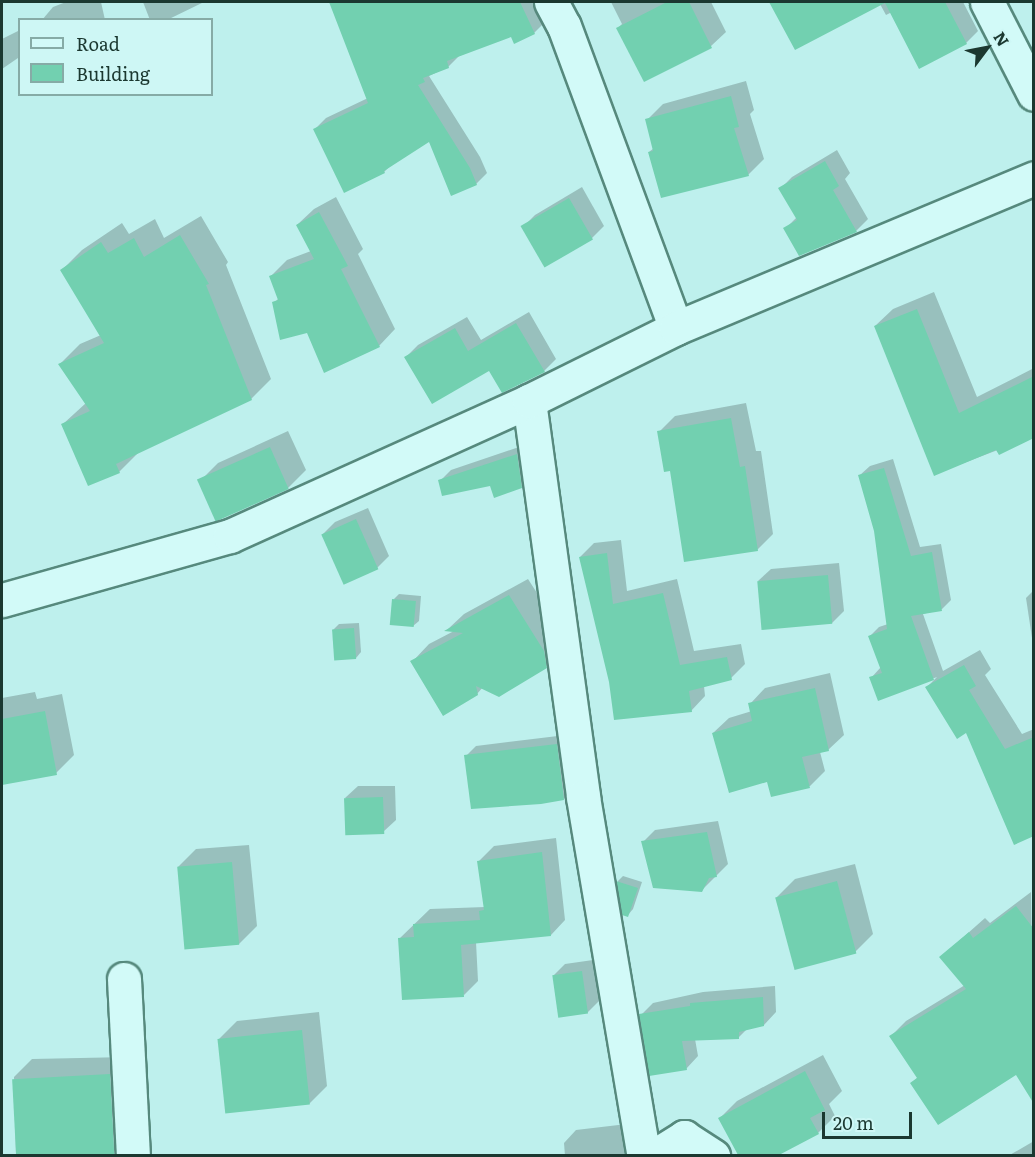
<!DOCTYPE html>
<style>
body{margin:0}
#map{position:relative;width:1035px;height:1157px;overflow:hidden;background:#bef0ed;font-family:Literata,serif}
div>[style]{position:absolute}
.shadow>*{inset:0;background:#0003}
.building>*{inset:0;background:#72d0b0;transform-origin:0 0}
.roads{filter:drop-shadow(2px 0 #56897d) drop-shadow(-2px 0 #56897d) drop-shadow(0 2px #56897d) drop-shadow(0 -2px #56897d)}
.minor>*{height:33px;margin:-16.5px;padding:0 16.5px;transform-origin:16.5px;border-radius:16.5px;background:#d2faf8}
span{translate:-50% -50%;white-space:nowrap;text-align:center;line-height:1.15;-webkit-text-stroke:4.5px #cef7f5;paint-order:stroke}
.frame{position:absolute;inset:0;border:3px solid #1b3830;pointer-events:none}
.legend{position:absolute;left:18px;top:18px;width:195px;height:78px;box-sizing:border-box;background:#cef7f5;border:2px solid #86aba6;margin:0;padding:8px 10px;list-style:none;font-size:18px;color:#1b3830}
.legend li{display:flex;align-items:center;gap:12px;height:30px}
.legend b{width:30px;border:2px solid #86aba6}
.north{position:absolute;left:957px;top:18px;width:60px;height:60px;-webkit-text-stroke:4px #cef7f5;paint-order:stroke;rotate:58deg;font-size:16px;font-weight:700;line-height:24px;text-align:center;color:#1b3830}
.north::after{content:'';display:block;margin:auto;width:21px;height:27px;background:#1b3830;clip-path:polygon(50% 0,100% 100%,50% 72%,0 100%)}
.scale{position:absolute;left:822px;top:1112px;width:90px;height:27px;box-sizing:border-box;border:3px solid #1b3830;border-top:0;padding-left:8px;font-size:18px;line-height:21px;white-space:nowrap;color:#1b3830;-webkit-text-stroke:4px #cef7f5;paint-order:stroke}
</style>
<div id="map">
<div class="shadow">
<i style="clip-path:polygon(66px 2px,101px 2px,105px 20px,42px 20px,53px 7px)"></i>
<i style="clip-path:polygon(143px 2px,204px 2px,167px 20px,150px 20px)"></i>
<i style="clip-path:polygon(336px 2px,535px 2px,545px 22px,534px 33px,511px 35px,459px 56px,448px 67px,429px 76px,480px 157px,487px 173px,476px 184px,429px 140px,393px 163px,384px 172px,315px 129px,326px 118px,368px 98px,332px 5px)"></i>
<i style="clip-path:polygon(611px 2px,711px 2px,726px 32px,711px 46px,645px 80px,618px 28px,622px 24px)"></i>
<i style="clip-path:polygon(776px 2px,963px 2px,978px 31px,966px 43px,892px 12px,886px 15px,880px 4px,773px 5px)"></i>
<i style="clip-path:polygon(20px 30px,20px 60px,18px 58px,2px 69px,2px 39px)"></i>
<i style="clip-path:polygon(746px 81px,754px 110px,750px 114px,764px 159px,748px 175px,649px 152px,654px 148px,647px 120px,663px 104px)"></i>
<i style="clip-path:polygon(837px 150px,850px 173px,845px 179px,868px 219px,856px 231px,785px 229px,797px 217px,780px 189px,792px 177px)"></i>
<i style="clip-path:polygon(582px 187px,604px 226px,592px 238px,545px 265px,523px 227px,535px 215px)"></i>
<i style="clip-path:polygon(336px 197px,363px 249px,358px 254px,395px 329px,379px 346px,308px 331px,274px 303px,279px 298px,271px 276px,287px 260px,311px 251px,297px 225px,314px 209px)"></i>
<i style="clip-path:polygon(201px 216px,228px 262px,226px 265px,271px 379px,251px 399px,139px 452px,119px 472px,63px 424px,86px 403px,60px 364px,80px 344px,101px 335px,62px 270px,82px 250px,122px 223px,129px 234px,155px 219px,164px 238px)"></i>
<i style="clip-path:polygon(934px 292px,977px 397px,1034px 368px,1034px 436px,935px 474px,875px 326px,893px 309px)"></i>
<i style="clip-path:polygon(529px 312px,556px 359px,544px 371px,490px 369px,406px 357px,418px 345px,467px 317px,481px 340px)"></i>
<i style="clip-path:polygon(746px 403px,756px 451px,761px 451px,773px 534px,757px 550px,659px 432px,675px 416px)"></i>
<i style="clip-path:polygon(288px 431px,306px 470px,288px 488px,200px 481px,218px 463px)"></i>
<i style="clip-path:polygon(528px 444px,532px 476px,521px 487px,440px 481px,451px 470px)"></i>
<i style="clip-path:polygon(893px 459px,920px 547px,941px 544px,951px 600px,942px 609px,923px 614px,943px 671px,980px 650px,991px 669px,985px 675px,1022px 734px,1034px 729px,1034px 835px,966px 731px,927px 687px,937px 677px,879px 699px,871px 678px,881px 667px,870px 636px,879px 627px,888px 624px,875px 531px,860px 475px,870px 466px)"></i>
<i style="clip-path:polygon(368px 508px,389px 556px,377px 568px,323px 534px,335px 522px)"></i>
<i style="clip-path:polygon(621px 540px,627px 591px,677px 579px,694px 651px,741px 644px,745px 664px,731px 678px,704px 686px,705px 696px,691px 711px,611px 682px,580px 557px,594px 543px)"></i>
<i style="clip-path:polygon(839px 563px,844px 611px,832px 623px,758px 581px,771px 569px)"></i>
<i style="clip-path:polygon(528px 579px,562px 632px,564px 649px,546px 667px,483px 687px,477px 694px,412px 662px,429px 644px,454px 631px,447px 630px,464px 614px)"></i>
<i style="clip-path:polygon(1034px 590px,1034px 638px,1032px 638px,1026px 598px)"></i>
<i style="clip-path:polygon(399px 594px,421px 596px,419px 621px,413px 626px,394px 599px)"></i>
<i style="clip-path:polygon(359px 623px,361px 652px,356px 658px,333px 630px,339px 624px)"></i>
<i style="clip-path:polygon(830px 673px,844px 735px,828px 750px,820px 752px,825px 771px,810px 786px,772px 795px,768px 780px,713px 733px,729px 718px,752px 711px,750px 704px,765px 688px)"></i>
<i style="clip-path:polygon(35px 692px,37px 699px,62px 694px,74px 755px,56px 773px,2px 783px,2px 698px)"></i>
<i style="clip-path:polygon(566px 735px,574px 789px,564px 799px,466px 756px,476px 746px)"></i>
<i style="clip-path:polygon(358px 786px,395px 786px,396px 820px,383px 832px,345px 798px)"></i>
<i style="clip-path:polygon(718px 821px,728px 864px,701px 891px,643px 842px,655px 830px)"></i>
<i style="clip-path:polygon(556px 838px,565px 920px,551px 935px,476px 942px,478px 981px,464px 995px,400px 938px,430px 909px,485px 907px,479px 861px,494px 846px)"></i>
<i style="clip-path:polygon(249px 845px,257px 926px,239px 944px,178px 867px,196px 849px)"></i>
<i style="clip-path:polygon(855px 864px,873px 934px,855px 952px,777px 897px,795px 879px)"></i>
<i style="clip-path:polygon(623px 876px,642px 882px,633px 909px,628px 915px,623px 914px,618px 881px)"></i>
<i style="clip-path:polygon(1031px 892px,1034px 1101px,1017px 1073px,912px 1083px,918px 1077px,891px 1036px,906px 1021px,965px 985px,941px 957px,985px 918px,990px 923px)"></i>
<i style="clip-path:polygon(593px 960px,599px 1001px,587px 1013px,553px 976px,565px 964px)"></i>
<i style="clip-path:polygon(775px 986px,776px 1012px,764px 1025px,748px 1028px,738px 1038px,695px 1039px,698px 1056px,686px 1069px,641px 1015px,653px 1003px,703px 992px)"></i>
<i style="clip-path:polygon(319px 1012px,327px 1086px,309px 1104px,219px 1039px,237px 1021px)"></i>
<i style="clip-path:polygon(823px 1055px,842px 1091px,829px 1104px,835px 1116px,818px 1133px,776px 1156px,740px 1156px,720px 1118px,737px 1101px)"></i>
<i style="clip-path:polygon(128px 1057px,131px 1134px,109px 1156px,16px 1156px,14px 1077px,32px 1059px)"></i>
<i style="clip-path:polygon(627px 1124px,631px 1156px,565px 1156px,564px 1143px,576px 1130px)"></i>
<i style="clip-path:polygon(1034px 1141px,1034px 1156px,1008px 1156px)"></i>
</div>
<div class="building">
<i style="clip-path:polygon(329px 2px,520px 2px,535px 34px,514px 44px,511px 37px,447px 61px,449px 68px,423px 78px,425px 82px,418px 85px,470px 168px,477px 185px,451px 196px,429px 142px,384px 171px,385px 173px,344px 193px,313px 129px,368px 103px)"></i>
<i style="clip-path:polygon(667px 2px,689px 2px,712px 48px,644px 82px,616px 28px)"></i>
<i style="clip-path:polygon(769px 2px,945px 2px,967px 44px,919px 69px,885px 3px,795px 50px)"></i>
<i style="clip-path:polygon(731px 96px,739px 127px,734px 128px,749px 176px,661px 198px,648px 152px,653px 151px,645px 119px)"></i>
<i style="clip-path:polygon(825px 161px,839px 186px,833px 190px,857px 232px,799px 256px,783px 228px,797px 220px,778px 188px)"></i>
<i style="left:569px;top:198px;width:48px;height:56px;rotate:60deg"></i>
<i style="clip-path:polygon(319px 212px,348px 266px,341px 269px,380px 347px,324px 373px,307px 333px,280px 340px,272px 302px,278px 300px,269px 276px,314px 259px,296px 225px)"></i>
<i style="clip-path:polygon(180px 235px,209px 284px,206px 285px,252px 400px,116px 464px,120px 473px,88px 486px,61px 424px,90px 411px,58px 364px,104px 343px,60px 270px,101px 242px,108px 253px,134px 238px,144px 257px)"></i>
<i style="clip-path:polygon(917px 309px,959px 413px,1034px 376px,1034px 438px,999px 455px,996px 450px,934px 476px,874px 326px)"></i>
<i style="clip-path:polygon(516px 323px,545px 372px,502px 393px,489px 371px,432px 404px,404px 357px,455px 328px,468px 351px)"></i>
<i style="clip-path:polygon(731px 418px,740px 467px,745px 466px,758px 551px,684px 562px,670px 471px,664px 472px,657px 431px)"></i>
<i style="left:270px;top:447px;width:46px;height:80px;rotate:66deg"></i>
<i style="clip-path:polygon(517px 454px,522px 488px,494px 498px,490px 486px,442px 496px,438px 480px)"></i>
<i style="clip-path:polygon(884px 468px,911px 556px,932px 552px,942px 611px,911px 616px,934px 680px,878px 701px,869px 677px,882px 673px,868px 636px,887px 629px,874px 531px,858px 475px)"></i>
<i style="left:356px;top:519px;width:55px;height:38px;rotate:66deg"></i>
<i style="clip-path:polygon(607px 553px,613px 604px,663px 593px,680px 665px,727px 657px,732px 680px,689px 691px,692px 712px,614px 720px,609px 682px,579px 557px)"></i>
<i style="left:828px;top:575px;width:49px;height:71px;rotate:85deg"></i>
<i style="clip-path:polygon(509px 595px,544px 651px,547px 668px,499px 697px,476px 686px,478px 695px,443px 716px,410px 661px,463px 633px,444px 631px)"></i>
<i style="left:392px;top:599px;width:24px;height:26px;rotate:5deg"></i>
<i style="left:354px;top:628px;width:31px;height:22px;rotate:86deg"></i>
<i style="clip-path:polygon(964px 665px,976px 686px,969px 690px,1005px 749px,1034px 737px,1034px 836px,1014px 845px,966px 733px,957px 739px,925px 687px)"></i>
<i style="clip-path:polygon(815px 688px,829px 751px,802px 757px,810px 788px,771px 797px,767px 782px,729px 793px,712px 733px,752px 721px,748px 703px)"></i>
<i style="clip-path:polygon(45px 711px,57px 775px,2px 785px,2px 719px)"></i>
<i style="clip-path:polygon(557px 744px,564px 800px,541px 804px,471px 809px,464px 755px)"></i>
<i style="left:383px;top:797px;width:37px;height:39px;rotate:88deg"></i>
<i style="clip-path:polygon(707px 832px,717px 877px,709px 878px,702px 892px,653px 888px,641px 841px)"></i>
<i style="clip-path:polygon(542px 852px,551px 936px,461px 945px,464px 997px,402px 1000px,398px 938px,414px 937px,413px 924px,480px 920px,479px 911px,484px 910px,477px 861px)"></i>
<i style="left:232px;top:862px;width:83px;height:55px;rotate:85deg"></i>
<i style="clip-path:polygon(616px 881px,638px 888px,628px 917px,622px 915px)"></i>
<i style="left:837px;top:881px;width:75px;height:64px;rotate:75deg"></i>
<i style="clip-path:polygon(1016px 906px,1034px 929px,1034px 1104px,1016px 1075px,938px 1125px,910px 1083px,917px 1078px,889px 1036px,966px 989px,939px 957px,969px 932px,973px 938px)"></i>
<i style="left:582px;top:971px;width:43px;height:30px;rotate:82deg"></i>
<i style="clip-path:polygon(763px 997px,764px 1026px,739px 1032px,739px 1039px,682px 1041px,687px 1070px,649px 1076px,639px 1014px,690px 1006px,690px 1003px)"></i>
<i style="left:302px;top:1030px;width:75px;height:85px;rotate:84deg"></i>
<i style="clip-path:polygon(805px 1071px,825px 1110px,810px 1118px,819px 1134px,779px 1155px,738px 1155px,718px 1118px)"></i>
<i style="left:110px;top:1074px;width:81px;height:98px;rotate:87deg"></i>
</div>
<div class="roads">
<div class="minor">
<i style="left:551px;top:2px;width:27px;rotate:62deg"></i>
<i style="left:564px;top:26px;width:322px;rotate:69.7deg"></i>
<i style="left:987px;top:2px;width:103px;rotate:62.9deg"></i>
<i style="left:529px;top:401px;width:400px;rotate:82.2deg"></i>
<i style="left:583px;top:797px;width:364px;rotate:80.4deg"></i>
<i style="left:2px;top:600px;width:237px;rotate:-15.7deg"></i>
<i style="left:230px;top:536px;width:328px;rotate:-24.3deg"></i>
<i style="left:529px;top:401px;width:164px;rotate:-26.4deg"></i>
<i style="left:676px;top:328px;width:388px;rotate:-22.7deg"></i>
<i style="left:124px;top:979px;width:177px;rotate:87.1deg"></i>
<i style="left:654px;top:1156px;width:36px;rotate:-32deg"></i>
<i style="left:684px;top:1137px;width:35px;rotate:33deg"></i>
</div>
</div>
<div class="frame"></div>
<ul class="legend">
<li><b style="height:8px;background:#d2faf8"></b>Road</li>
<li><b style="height:16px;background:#72d0b0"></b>Building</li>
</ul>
<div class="north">N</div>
<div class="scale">20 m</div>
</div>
